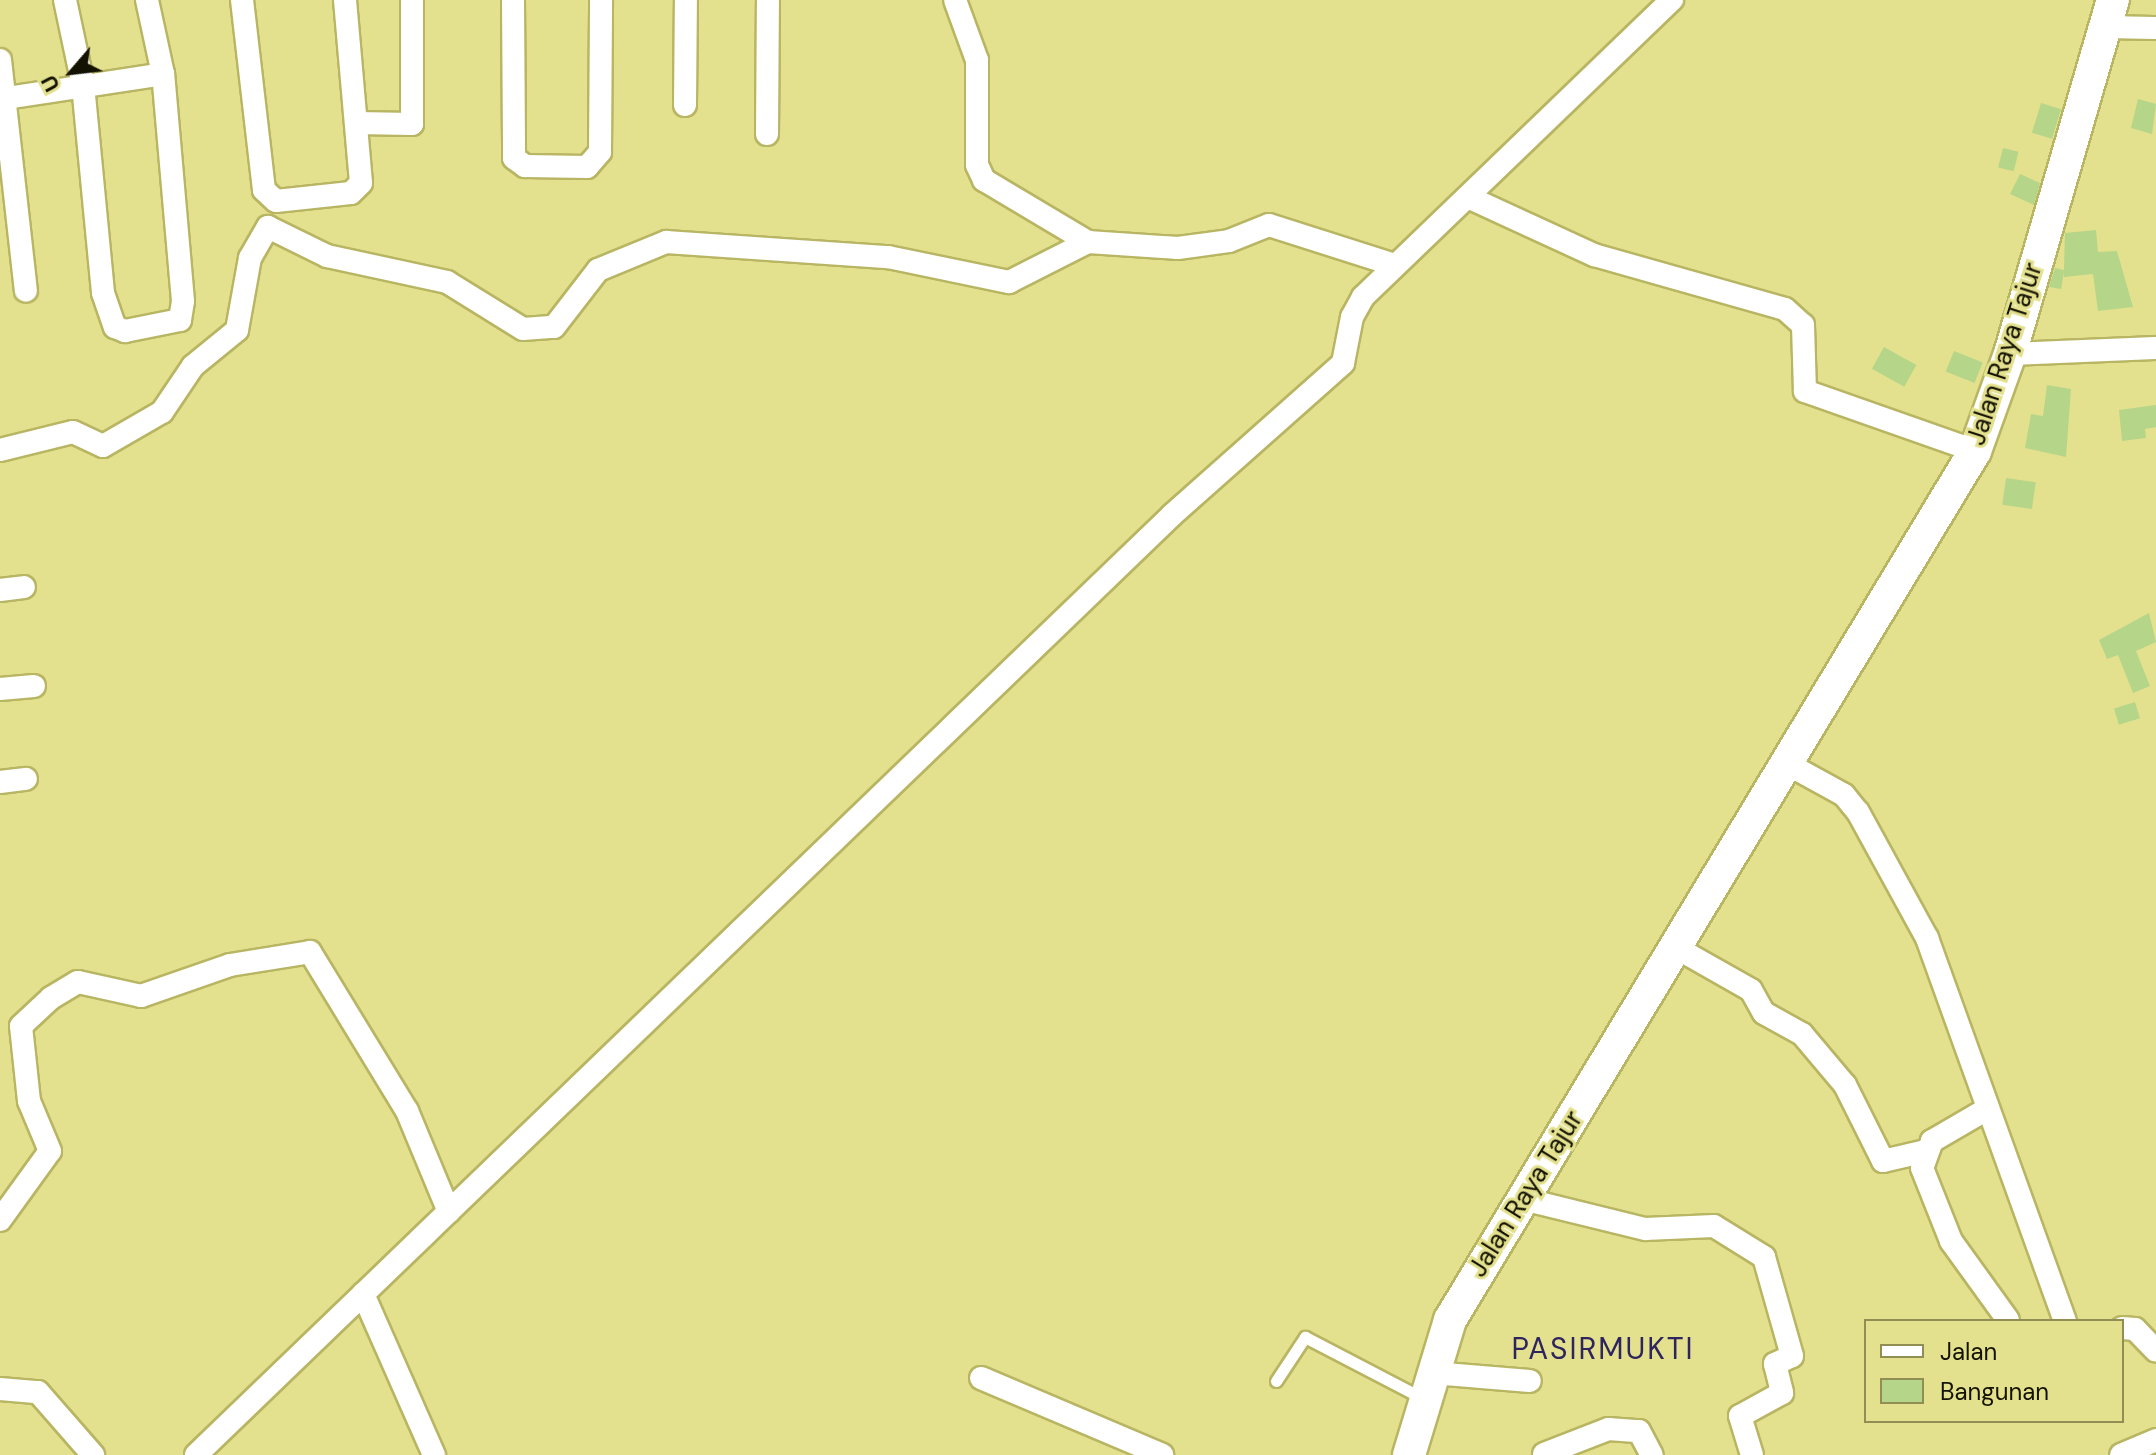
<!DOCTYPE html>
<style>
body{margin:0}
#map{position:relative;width:2156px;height:1455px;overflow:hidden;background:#e3e18e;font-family:"DM Sans",sans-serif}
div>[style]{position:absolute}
.building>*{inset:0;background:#b5d589;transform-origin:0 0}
.roads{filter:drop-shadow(2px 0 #b8b563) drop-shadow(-2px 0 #b8b563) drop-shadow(0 2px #b8b563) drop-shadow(0 -2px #b8b563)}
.lane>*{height:11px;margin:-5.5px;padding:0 5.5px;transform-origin:5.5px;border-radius:5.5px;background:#fff}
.street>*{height:22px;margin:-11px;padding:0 11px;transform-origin:11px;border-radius:11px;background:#fff}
.secondary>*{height:32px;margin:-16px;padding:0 16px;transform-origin:16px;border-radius:16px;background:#fff}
span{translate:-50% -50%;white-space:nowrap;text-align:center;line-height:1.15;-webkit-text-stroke:6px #e3e18e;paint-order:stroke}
.street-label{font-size:26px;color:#131100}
.quarter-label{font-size:30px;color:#2e245f;letter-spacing:2px}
.legend{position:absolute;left:1864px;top:1319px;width:260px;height:104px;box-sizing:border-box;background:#e3e18e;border:2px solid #908e55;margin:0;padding:10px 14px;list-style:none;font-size:24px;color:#131100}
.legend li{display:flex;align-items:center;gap:16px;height:40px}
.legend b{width:40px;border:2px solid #908e55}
.north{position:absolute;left:32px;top:32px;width:80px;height:80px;-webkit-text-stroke:6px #e3e18e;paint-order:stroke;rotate:242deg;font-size:22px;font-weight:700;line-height:32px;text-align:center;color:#131100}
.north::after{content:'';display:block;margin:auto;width:28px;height:36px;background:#131100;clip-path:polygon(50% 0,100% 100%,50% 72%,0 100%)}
</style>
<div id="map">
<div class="building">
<i style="clip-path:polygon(2138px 99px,2156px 104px,2152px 134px,2131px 128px)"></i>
<i style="left:2041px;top:103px;width:21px;height:31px;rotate:17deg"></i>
<i style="left:2003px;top:148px;width:16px;height:20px;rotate:14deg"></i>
<i style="clip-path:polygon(2020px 174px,2040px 183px,2034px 205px,2010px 194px)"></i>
<i style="clip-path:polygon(2096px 230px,2098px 252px,2117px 251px,2133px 307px,2098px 311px,2093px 274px,2064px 277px,2064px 272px,2061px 289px,2049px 287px,2055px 268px,2064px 270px,2065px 233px)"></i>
<i style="left:1884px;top:347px;width:37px;height:25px;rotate:29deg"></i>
<i style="left:1954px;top:351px;width:31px;height:22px;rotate:22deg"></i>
<i style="clip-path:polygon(2047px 385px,2071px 389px,2066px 457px,2025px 448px,2031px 414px,2043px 416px)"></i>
<i style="clip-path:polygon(2156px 405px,2156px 427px,2145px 429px,2146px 438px,2122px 441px,2119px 410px)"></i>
<i style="left:2006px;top:478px;width:30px;height:27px;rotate:8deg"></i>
<i style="clip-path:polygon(2149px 613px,2156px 642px,2136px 651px,2150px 686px,2133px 693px,2118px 655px,2107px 659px,2099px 640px)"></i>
<i style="left:2135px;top:702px;width:17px;height:22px;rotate:73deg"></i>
</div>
<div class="roads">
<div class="lane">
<i style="left:1276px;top:1381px;width:53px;rotate:-56.6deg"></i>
<i style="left:1305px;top:1337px;width:134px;rotate:27.5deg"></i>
</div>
<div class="street">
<i style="left:65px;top:0;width:87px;rotate:78deg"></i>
<i style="left:83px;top:85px;width:209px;rotate:84.5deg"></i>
<i style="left:103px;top:293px;width:36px;rotate:71deg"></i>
<i style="left:115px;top:327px;width:11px;rotate:22deg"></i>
<i style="left:125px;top:331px;width:56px;rotate:-11.3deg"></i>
<i style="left:180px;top:320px;width:19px;rotate:-81deg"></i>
<i style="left:183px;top:301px;width:228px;rotate:-95deg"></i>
<i style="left:242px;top:0;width:191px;rotate:83.4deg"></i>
<i style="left:264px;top:190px;width:16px;rotate:43deg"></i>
<i style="left:276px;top:201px;width:75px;rotate:-6.1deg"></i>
<i style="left:351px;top:193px;width:14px;rotate:-45deg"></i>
<i style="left:361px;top:183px;width:184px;rotate:-95deg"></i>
<i style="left:513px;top:0;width:158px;rotate:89.6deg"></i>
<i style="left:514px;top:158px;width:14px;rotate:36deg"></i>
<i style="left:525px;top:166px;width:62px;rotate:0.9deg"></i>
<i style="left:587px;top:167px;width:20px;rotate:-49deg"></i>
<i style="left:600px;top:152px;width:152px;rotate:-89.6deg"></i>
<i style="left:955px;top:0;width:64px;rotate:69.9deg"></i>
<i style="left:977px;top:60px;width:105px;rotate:90deg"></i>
<i style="left:977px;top:165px;width:17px;rotate:65deg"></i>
<i style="left:984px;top:180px;width:121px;rotate:30.8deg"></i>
<i style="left:2104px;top:27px;width:52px;rotate:1.1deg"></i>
<i style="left:0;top:60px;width:232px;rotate:83.6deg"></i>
<i style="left:0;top:99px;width:165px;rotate:-8.7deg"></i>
<i style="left:163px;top:74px;width:76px;rotate:-102.2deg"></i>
<i style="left:685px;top:105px;width:105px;rotate:-89.5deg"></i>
<i style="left:357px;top:123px;width:55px;rotate:1deg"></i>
<i style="left:412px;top:124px;width:124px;rotate:-90deg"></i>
<i style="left:767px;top:134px;width:134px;rotate:-89.6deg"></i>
<i style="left:1468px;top:197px;width:139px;rotate:24.7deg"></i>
<i style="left:1594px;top:255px;width:198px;rotate:15.8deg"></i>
<i style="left:1785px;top:309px;width:24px;rotate:42deg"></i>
<i style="left:1803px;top:325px;width:66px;rotate:88.3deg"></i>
<i style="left:1805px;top:391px;width:180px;rotate:19.4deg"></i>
<i style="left:2010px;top:354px;width:146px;rotate:-2.4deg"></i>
<i style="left:0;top:450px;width:75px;rotate:-13.9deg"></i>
<i style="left:73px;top:432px;width:33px;rotate:25deg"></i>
<i style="left:103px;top:446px;width:68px;rotate:-30deg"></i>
<i style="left:162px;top:412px;width:55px;rotate:-56deg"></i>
<i style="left:193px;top:366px;width:57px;rotate:-39.3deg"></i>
<i style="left:237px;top:330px;width:73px;rotate:-79.8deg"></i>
<i style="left:250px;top:258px;width:36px;rotate:-60deg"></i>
<i style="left:268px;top:227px;width:66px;rotate:26.2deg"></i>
<i style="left:327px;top:256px;width:123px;rotate:12.2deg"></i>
<i style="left:447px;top:282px;width:89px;rotate:31.7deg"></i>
<i style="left:523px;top:329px;width:31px;rotate:-4deg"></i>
<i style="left:554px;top:327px;width:72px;rotate:-52.3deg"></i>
<i style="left:598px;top:270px;width:74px;rotate:-22.4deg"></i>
<i style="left:666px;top:242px;width:223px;rotate:3.9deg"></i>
<i style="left:888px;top:257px;width:124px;rotate:11.7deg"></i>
<i style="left:1009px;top:282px;width:89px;rotate:-26.9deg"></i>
<i style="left:1088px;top:242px;width:90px;rotate:3.8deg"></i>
<i style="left:1178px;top:248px;width:51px;rotate:-7.8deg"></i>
<i style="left:1229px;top:241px;width:43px;rotate:-21.8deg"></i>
<i style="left:1269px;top:225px;width:131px;rotate:17.7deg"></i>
<i style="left:0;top:590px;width:24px;rotate:-7deg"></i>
<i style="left:0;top:689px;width:34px;rotate:-5deg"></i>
<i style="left:1784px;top:762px;width:68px;rotate:28.8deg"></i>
<i style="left:1844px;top:795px;width:22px;rotate:51deg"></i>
<i style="left:1858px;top:812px;width:144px;rotate:61.3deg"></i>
<i style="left:1927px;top:938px;width:407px;rotate:70.2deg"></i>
<i style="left:0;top:782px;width:26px;rotate:-7deg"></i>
<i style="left:1675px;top:947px;width:87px;rotate:29.5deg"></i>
<i style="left:1751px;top:990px;width:26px;rotate:61deg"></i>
<i style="left:1764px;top:1013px;width:43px;rotate:28.9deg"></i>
<i style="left:1802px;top:1034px;width:67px;rotate:49.9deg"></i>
<i style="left:1845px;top:1085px;width:85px;rotate:63.4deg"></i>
<i style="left:1883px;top:1161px;width:44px;rotate:-13.1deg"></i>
<i style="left:1987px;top:1109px;width:64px;rotate:149.8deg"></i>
<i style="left:1932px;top:1141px;width:29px;rotate:110deg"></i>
<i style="left:1922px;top:1168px;width:79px;rotate:68.3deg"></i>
<i style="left:1951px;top:1241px;width:97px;rotate:54.2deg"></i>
<i style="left:1527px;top:1200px;width:122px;rotate:13.8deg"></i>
<i style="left:1645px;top:1229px;width:69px;rotate:-2.5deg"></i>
<i style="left:1714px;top:1226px;width:59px;rotate:31.8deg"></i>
<i style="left:1764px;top:1257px;width:103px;rotate:74.2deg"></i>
<i style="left:1792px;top:1356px;width:19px;rotate:155deg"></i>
<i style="left:1775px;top:1364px;width:30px;rotate:76deg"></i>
<i style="left:1782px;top:1393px;width:48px;rotate:151.3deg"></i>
<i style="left:1740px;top:1416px;width:41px;rotate:72.9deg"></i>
<i style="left:0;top:1220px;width:85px;rotate:-54.1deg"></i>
<i style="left:50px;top:1151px;width:54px;rotate:-112.8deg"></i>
<i style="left:29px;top:1101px;width:75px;rotate:-96.1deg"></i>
<i style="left:21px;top:1026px;width:41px;rotate:-43deg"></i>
<i style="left:51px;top:998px;width:31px;rotate:-31deg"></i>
<i style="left:78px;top:982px;width:65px;rotate:12.5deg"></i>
<i style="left:141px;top:996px;width:94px;rotate:-19.2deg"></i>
<i style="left:230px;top:965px;width:81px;rotate:-9.2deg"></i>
<i style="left:310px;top:952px;width:186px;rotate:58.6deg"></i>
<i style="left:407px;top:1111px;width:109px;rotate:67.4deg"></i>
<i style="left:363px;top:1294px;width:176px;rotate:66.2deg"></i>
<i style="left:2122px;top:1328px;width:13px;rotate:4deg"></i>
<i style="left:2135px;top:1329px;width:30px;rotate:46deg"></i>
<i style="left:1433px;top:1373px;width:97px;rotate:4.7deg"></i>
<i style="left:981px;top:1378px;width:197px;rotate:23deg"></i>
<i style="left:0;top:1389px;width:38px;rotate:5deg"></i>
<i style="left:38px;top:1392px;width:84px;rotate:48.9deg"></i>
<i style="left:1544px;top:1454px;width:69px;rotate:-21.3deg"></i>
<i style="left:1608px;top:1429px;width:31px;rotate:4deg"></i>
<i style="left:1639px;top:1431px;width:27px;rotate:62deg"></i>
<i style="left:196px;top:1455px;width:1355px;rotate:-43.92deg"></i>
<i style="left:1172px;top:515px;width:229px;rotate:-41.6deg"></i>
<i style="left:1343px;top:363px;width:47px;rotate:-78.9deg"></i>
<i style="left:1352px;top:317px;width:23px;rotate:-61deg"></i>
<i style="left:1363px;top:297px;width:429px;rotate:-43.9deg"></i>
<i style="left:2121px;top:1455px;width:38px;rotate:-23deg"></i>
</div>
<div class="secondary">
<i style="left:1409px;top:1455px;width:141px;rotate:-73.1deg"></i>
<i style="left:1450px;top:1320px;width:1015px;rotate:-58.86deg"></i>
<i style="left:1975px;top:451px;width:103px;rotate:-70.2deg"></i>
<i style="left:2010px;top:354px;width:369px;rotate:-73.8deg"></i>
</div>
</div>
<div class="street-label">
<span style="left:2005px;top:354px;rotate:-72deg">Jalan Raya Tajur</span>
<span style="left:1526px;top:1194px;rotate:-58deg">Jalan Raya Tajur</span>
</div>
<div class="quarter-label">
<span style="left:1603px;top:1349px">PASIRMUKTI</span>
</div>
<ul class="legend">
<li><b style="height:10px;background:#fff"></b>Jalan</li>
<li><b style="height:22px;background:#b5d589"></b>Bangunan</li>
</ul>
<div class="north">U</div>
</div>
